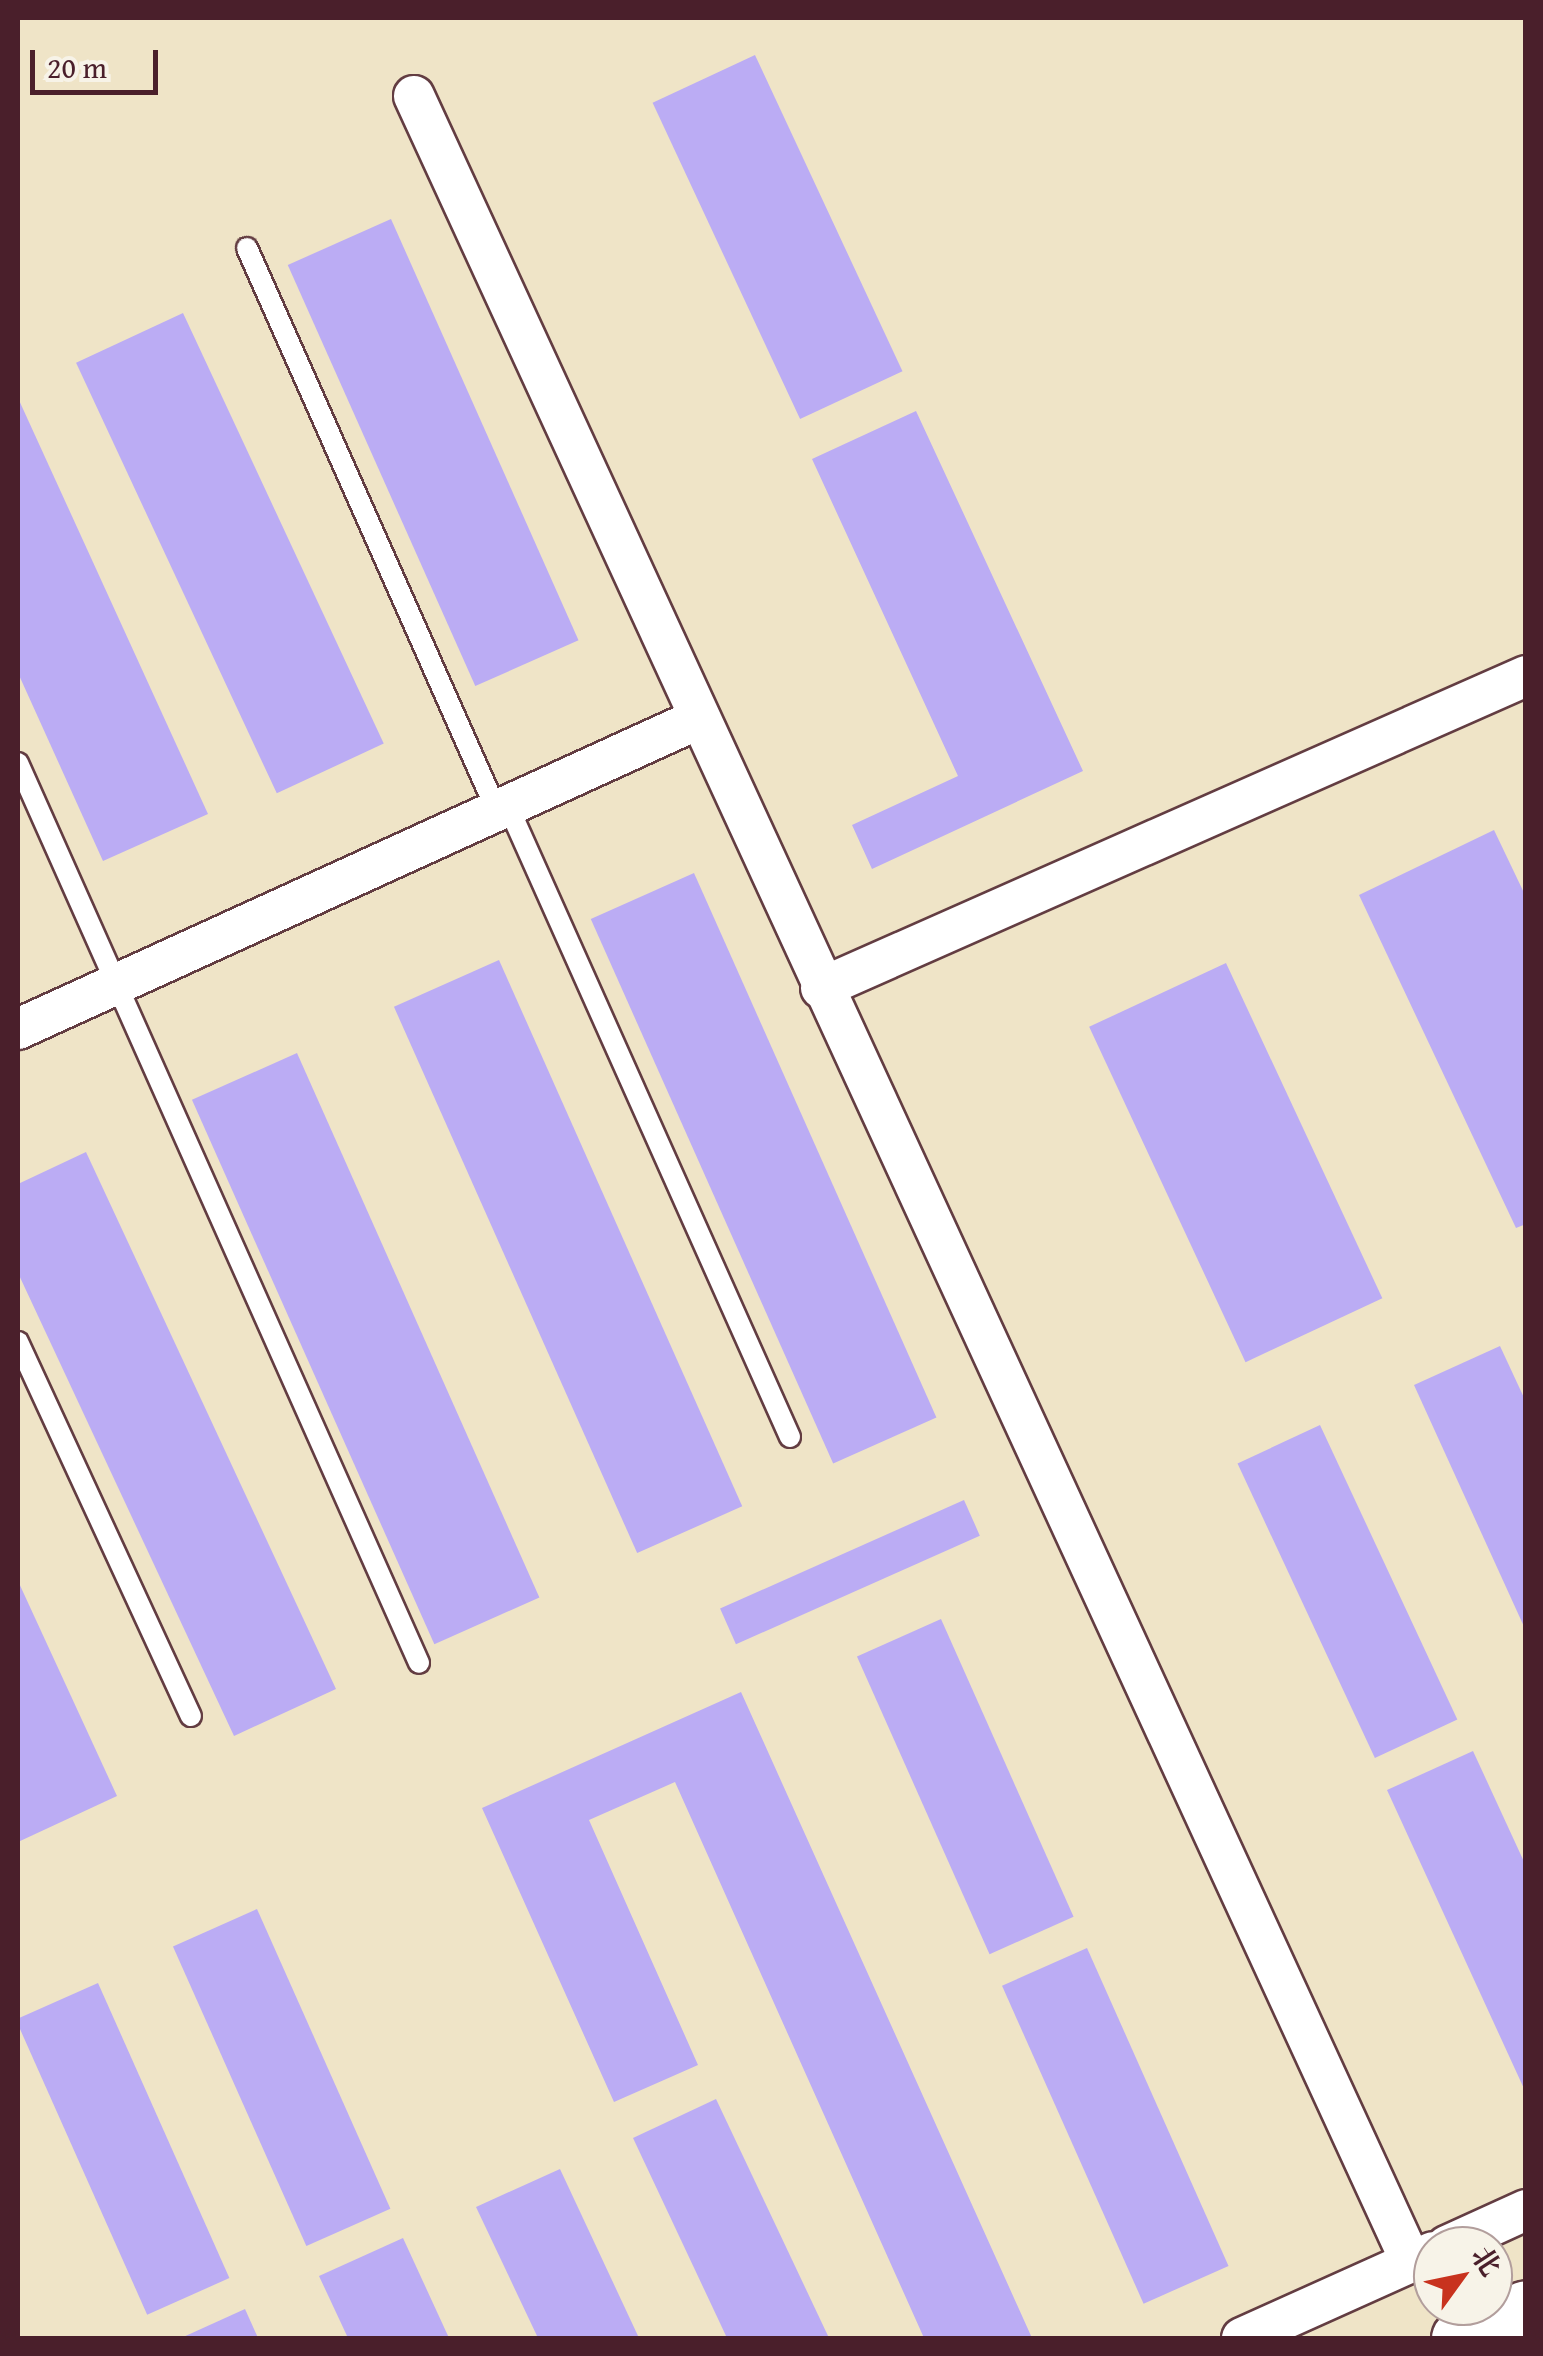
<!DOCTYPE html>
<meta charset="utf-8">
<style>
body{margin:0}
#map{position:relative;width:1543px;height:2356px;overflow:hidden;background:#efe4c7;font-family:"Gentium Book Plus","Noto Serif SC",serif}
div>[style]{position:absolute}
.building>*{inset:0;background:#bbacf4;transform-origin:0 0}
.roads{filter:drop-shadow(2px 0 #633d42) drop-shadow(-2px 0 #633d42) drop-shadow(0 2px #633d42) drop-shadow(0 -2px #633d42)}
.lane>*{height:20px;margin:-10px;padding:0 10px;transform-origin:10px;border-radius:10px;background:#fff}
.street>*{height:40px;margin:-20px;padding:0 20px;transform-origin:20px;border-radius:20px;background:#fff}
.primary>*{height:55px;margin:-27.5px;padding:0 27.5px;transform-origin:27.5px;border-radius:27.5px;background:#fff}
span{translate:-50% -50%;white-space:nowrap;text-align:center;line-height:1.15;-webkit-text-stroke:9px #f7f3e8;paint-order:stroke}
.frame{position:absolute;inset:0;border:20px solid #4a1f2b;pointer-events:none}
.north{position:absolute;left:1413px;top:2226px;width:100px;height:100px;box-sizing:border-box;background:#f7f3e8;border:2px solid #b29e9c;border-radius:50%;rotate:57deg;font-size:28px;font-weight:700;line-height:40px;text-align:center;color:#4a1f2b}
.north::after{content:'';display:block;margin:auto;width:35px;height:45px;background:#c8321e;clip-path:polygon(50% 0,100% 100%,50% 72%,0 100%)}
.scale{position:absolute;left:30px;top:50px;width:128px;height:45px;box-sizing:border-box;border:5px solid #4a1f2b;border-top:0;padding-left:12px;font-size:30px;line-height:35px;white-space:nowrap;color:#4a1f2b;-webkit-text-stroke:8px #f7f3e8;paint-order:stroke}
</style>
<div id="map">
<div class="building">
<i style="left:755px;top:55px;width:349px;height:113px;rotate:65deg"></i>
<i style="left:391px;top:219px;width:461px;height:113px;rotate:66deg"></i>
<i style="left:183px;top:313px;width:475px;height:118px;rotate:65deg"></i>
<i style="clip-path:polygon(18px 398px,208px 814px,103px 861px,18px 673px)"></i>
<i style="clip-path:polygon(916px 411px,1083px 771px,872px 869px,852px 825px,958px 776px,812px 459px)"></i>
<i style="clip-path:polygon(1494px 830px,1526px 897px,1526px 1224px,1516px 1228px,1359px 895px)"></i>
<i style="left:694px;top:873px;width:596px;height:113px;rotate:66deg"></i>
<i style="left:499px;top:960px;width:598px;height:115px;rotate:66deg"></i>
<i style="left:1226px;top:963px;width:370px;height:151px;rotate:65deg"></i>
<i style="left:297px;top:1053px;width:596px;height:115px;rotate:66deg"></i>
<i style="clip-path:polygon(86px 1152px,336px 1689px,234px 1736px,18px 1273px,18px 1184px)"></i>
<i style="clip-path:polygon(1500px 1346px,1526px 1402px,1526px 1631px,1414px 1385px)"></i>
<i style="left:1320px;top:1425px;width:325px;height:91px;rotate:65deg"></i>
<i style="left:964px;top:1500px;width:39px;height:267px;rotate:66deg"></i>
<i style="clip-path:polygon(18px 1581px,117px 1796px,18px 1842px)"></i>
<i style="left:941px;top:1619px;width:326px;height:92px;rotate:66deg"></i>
<i style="clip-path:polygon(741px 1692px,1032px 2338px,924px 2338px,675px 1782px,589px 1820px,698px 2065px,614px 2102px,482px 1808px)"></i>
<i style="clip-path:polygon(1473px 1751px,1526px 1866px,1526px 2093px,1387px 1790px)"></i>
<i style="left:257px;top:1909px;width:328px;height:92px;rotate:66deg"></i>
<i style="left:1087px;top:1948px;width:348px;height:93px;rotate:66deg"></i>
<i style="left:98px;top:1983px;width:323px;height:90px;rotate:66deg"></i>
<i style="clip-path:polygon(716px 2099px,829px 2338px,727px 2338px,633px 2138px)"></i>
<i style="clip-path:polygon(560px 2169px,639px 2338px,538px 2338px,476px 2207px)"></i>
<i style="clip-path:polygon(403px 2238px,449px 2338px,348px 2338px,319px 2276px)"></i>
<i style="clip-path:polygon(245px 2309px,258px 2338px,181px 2338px)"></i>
</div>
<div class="roads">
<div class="lane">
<i style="left:247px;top:248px;width:616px;rotate:66.06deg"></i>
<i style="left:18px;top:763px;width:985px;rotate:65.98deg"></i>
<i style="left:508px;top:806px;width:691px;rotate:65.92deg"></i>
<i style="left:18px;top:1342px;width:412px;rotate:65.2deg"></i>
</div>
<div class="street">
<i style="left:414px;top:96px;width:2384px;rotate:65.28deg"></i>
<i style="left:821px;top:988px;width:771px;rotate:-23.87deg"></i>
<i style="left:18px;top:1029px;width:747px;rotate:-24.51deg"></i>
<i style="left:1447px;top:2246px;width:87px;rotate:-24.5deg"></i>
<i style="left:1242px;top:2338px;width:209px;rotate:-24.2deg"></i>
</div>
<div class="primary">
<i style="left:1459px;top:2338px;width:73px;rotate:-24.1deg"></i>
</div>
</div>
<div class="frame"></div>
<div class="north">北</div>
<div class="scale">20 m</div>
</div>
